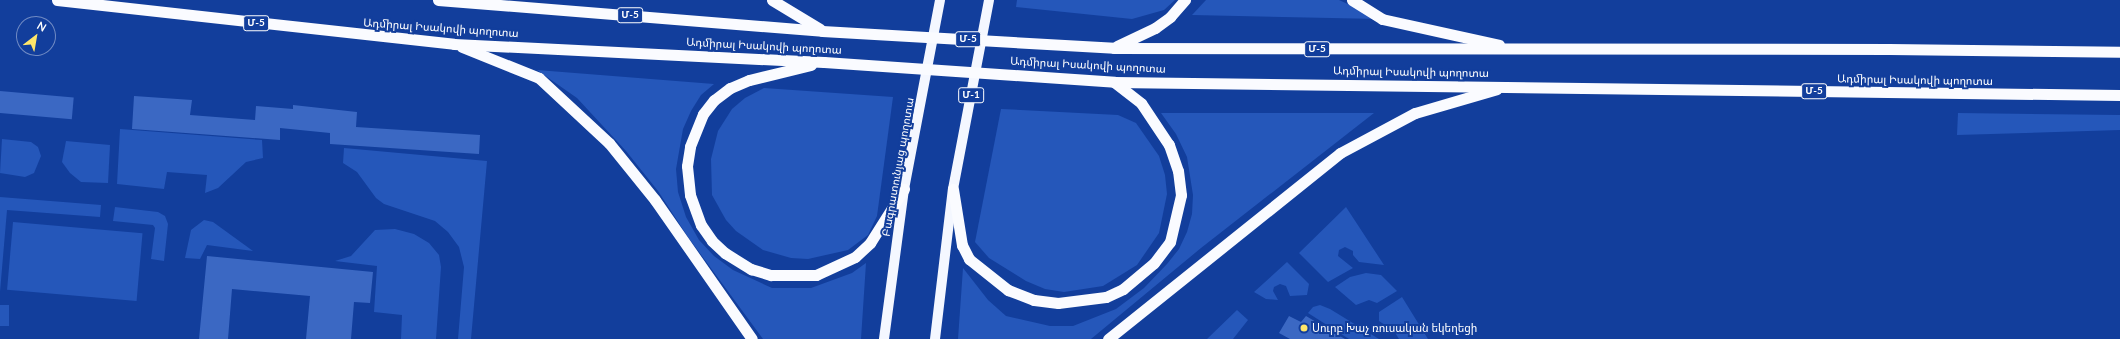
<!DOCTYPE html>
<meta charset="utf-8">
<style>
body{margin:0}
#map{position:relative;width:2120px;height:339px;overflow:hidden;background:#123e9c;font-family:Lato,"Noto Sans Armenian",sans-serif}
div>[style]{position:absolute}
.green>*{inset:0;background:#2557ba;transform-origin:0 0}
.building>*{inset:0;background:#3b68c3;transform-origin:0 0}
.primary>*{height:10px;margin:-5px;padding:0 5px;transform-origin:5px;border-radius:5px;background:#f4f7ff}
.trunk>*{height:11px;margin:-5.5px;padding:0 5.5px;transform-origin:5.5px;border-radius:5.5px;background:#fafbff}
.trunk-bridge>*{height:11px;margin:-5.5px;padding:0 5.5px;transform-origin:5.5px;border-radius:5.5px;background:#fafbff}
.dots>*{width:11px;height:11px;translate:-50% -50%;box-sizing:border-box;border:2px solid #123e9c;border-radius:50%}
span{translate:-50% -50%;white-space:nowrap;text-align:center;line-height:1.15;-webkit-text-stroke:4px #123e9c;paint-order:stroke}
.shield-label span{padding:1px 3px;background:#123e9c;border:1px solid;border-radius:3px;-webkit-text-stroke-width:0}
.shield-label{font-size:10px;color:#fff;font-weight:700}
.street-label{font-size:11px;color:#fff}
.poi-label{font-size:11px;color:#fff}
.left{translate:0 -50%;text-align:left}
.north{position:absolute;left:16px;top:16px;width:40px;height:40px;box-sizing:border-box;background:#123e9c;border:1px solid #718bc4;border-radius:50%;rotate:31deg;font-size:11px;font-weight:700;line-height:16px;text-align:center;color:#fff}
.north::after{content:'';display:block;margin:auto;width:14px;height:18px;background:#ffe66a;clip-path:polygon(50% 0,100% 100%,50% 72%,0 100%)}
</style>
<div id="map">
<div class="green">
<i style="clip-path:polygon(1017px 0,1175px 0,1164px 10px,1132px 19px,1016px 7px)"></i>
<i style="clip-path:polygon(1206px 0,1339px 0,1380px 19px,1192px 15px)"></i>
<i style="clip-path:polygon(537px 70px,714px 84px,701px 95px,691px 111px,683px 129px,676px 169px,678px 192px,686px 217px,699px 240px,714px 256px,733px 270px,772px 288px,811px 288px,852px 273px,866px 263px,861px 339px,763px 339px,688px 237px,658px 191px,626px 151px,577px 98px)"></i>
<i style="clip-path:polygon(764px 88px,893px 97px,877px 216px,868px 235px,848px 250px,808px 259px,791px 258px,763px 250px,736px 231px,726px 220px,712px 195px,711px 159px,718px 131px,732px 109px,745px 98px)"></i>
<i style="clip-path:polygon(1001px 109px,1118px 115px,1136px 123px,1159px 156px,1165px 175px,1167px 194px,1159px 233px,1137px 265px,1103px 286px,1064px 292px,1045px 289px,1026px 281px,989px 258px,975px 242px)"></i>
<i style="clip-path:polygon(1161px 113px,1374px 113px,1201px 248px,1091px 339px,958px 339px,963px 268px,988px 300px,1006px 316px,1050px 326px,1073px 326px,1116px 309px,1144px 288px,1167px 264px,1179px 249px,1187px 232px,1192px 214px,1193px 195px,1187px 157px,1176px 134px)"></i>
<i style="clip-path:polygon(1958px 113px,2120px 115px,2120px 130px,1957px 135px)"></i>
<i style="clip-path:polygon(120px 129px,262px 140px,263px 158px,246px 162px,218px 188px,205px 193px,207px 175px,167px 172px,164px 189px,117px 184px)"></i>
<i style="clip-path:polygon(2px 139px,31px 142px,38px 147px,41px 156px,34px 173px,25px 177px,0 173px)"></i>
<i style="clip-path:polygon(66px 141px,110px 145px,108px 183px,81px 182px,70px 173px,62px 162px)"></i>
<i style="clip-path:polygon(344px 148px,487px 161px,471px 339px,458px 339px,464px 267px,459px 247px,448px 232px,435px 221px,384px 204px,376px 198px,357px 172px,343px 163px)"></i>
<i style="clip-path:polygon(0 197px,101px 205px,100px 217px,7px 210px,0 292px)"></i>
<i style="clip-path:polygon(115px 207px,158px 212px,165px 216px,168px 224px,164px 261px,151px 259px,155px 228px,153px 225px,113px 221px)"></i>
<i style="clip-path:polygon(1346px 207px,1384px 265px,1359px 262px,1353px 255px,1353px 251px,1345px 247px,1339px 250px,1338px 256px,1353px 268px,1328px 282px,1299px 253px)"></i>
<i style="clip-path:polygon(204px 220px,213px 222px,253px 251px,207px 245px,200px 259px,185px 258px,191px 230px)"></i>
<i style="left:13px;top:222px;width:130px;height:68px;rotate:5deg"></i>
<i style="clip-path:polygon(395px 229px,414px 234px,429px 243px,439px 255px,441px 267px,436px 339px,401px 339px,402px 315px,374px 312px,377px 266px,335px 261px,351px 256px,375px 230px)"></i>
<i style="clip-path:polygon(1287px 262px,1309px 284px,1307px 295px,1290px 296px,1286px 286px,1280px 284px,1274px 287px,1273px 291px,1278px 300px,1266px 299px,1254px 292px)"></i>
<i style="clip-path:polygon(1366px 273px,1381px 275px,1397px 291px,1377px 303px,1369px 300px,1356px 305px,1335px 287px,1350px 277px)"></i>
<i style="clip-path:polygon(1402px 297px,1428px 339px,1399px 339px,1394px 331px,1379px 321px,1379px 312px)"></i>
<i style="left:0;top:305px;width:9px;height:21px"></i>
<i style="clip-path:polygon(1320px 305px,1330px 309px,1379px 339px,1349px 339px,1308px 313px,1313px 307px)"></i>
<i style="clip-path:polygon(1237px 310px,1248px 320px,1233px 339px,1207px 339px)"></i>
</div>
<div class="building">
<i style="left:0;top:91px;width:74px;height:22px;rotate:5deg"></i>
<i style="clip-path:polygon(134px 96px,192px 100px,190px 115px,255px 120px,256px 106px,293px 109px,293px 105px,357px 112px,356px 127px,480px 135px,479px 154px,330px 144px,330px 133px,280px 128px,280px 140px,132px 129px)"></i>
<i style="clip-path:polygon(207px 256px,373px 272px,370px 303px,354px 302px,351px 339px,306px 339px,310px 296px,232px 289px,228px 339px,199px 339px)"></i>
<i style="clip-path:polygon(1289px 316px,1301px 322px,1306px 316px,1345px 339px,1290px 339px,1279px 333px)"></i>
</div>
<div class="primary">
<i style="left:884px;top:339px;width:151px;rotate:-82.4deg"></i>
<i style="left:904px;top:189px;width:192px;rotate:-79.2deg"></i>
<i style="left:935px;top:339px;width:151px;rotate:-83.2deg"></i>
<i style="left:953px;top:189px;width:192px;rotate:-79.2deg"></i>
</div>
<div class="trunk">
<i style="left:57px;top:0;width:399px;rotate:6.3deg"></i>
<i style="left:454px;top:44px;width:370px;rotate:2.8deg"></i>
<i style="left:438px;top:0;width:385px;rotate:4.6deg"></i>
<i style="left:772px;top:0;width:56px;rotate:31.1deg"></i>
<i style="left:1352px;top:0;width:36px;rotate:32deg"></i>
<i style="left:1382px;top:19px;width:120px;rotate:12.5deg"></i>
<i style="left:1117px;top:46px;width:42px;rotate:-25.3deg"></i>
<i style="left:1155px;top:28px;width:19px;rotate:-36deg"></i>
<i style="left:1170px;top:17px;width:23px;rotate:-49deg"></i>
<i style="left:462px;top:47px;width:83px;rotate:21.9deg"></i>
<i style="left:539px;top:78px;width:96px;rotate:42.9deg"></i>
<i style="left:609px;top:143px;width:73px;rotate:51.1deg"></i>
<i style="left:655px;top:200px;width:169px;rotate:55.1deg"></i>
<i style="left:1114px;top:48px;width:775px;rotate:0.07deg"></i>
<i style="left:1889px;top:49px;width:231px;rotate:0.7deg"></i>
<i style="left:811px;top:65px;width:64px;rotate:166.4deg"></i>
<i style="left:749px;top:80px;width:21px;rotate:157deg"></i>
<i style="left:730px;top:88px;width:20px;rotate:143deg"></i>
<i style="left:714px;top:100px;width:18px;rotate:128deg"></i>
<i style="left:703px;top:114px;width:35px;rotate:112deg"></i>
<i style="left:690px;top:147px;width:19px;rotate:99deg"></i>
<i style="left:687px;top:166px;width:29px;rotate:84deg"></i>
<i style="left:690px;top:195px;width:32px;rotate:70deg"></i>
<i style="left:701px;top:225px;width:19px;rotate:55deg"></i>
<i style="left:712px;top:241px;width:18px;rotate:43deg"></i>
<i style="left:725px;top:253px;width:31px;rotate:32deg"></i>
<i style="left:751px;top:269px;width:21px;rotate:17deg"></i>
<i style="left:771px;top:275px;width:45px"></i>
<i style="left:816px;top:275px;width:43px;rotate:-24.8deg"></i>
<i style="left:855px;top:257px;width:21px;rotate:-43deg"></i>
<i style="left:870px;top:243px;width:64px;rotate:-57.8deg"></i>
<i style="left:1114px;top:82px;width:1006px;rotate:0.74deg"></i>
<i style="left:953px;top:189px;width:57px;rotate:80.9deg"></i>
<i style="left:962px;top:245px;width:16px;rotate:63deg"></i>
<i style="left:969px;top:259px;width:50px;rotate:38.5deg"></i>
<i style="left:1008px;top:290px;width:28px;rotate:21deg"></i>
<i style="left:1034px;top:300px;width:24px;rotate:7deg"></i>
<i style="left:1058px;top:303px;width:48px;rotate:-7.1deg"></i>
<i style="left:1106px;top:297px;width:19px;rotate:-25deg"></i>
<i style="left:1123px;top:289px;width:40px;rotate:-40deg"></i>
<i style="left:1154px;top:263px;width:26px;rotate:-53deg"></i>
<i style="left:1170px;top:242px;width:48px;rotate:-76.8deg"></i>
<i style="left:1181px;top:195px;width:24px;rotate:-97deg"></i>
<i style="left:1178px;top:171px;width:28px;rotate:-109deg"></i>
<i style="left:1169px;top:145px;width:50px;rotate:-123.7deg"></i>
<i style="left:1141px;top:103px;width:34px;rotate:-142deg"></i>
<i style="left:1108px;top:339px;width:297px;rotate:-38.7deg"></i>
<i style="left:1340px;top:153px;width:85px;rotate:-28.1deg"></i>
<i style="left:1415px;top:113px;width:85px;rotate:-16.3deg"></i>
</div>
<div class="trunk-bridge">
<i style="left:822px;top:31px;width:292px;rotate:3.3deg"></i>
<i style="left:824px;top:62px;width:291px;rotate:3.9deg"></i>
</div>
<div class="dots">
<i style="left:1304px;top:328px;background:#ffe66a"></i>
</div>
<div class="shield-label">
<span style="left:630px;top:15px">Մ-5</span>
<span style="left:256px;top:23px">Մ-5</span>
<span style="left:968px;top:39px">Մ-5</span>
<span style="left:1317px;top:49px">Մ-5</span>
<span style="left:1814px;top:91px">Մ-5</span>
<span style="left:971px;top:95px">Մ-1</span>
</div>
<div class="street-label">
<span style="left:441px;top:28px;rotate:4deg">Ադմիրալ Իսակովի պողոտա</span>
<span style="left:764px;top:46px;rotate:3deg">Ադմիրալ Իսակովի պողոտա</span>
<span style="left:1088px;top:65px;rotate:3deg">Ադմիրալ Իսակովի պողոտա</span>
<span style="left:1411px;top:72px;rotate:1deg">Ադմիրալ Իսակովի պողոտա</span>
<span style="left:1915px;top:80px;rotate:1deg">Ադմիրալ Իսակովի պողոտա</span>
<span style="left:898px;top:167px;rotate:-80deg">Բագրատունյաց պողոտա</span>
</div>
<div class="poi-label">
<span class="left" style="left:1312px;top:328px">Սուրբ Խաչ ռուսական եկեղեցի</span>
</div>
<div class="north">N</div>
</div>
